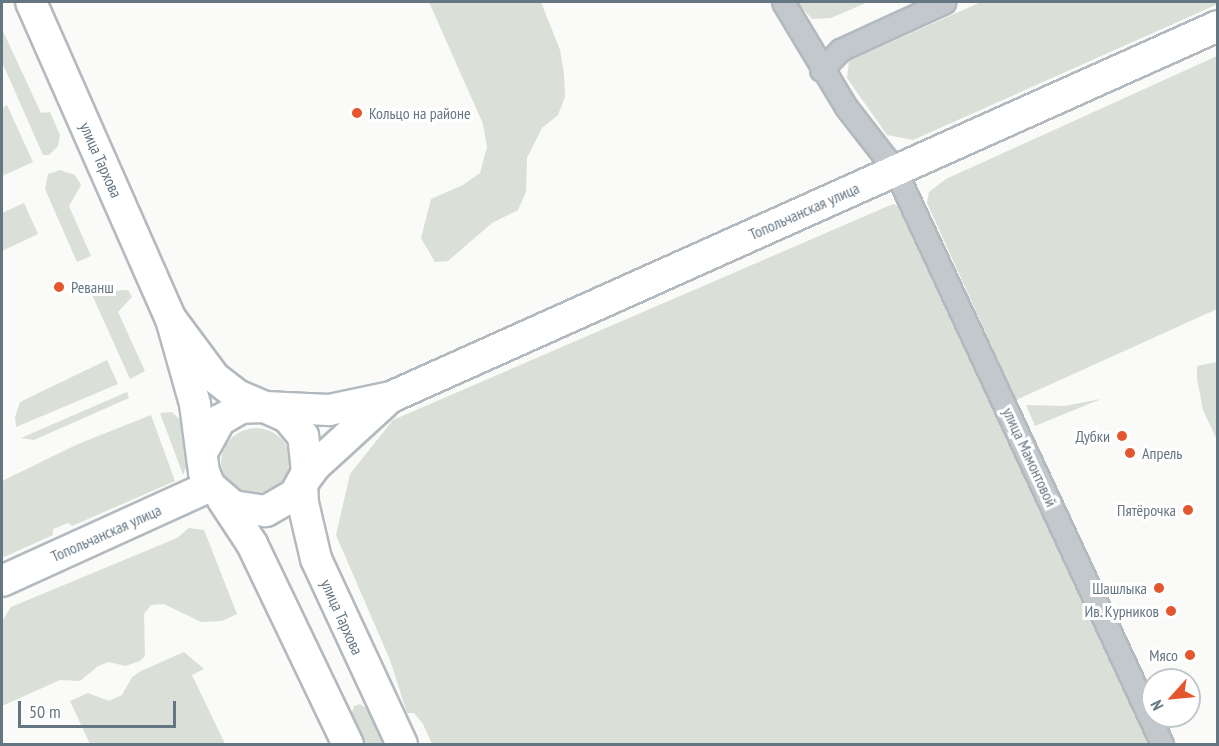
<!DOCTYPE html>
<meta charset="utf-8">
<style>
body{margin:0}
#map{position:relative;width:1219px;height:746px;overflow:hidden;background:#fafaf8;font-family:"PT Sans Narrow",sans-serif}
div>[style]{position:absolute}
.green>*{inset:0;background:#dadfd7}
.round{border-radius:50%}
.roads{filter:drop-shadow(2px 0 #b3babf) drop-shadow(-2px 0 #b3babf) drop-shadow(0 2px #b3babf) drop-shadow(0 -2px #b3babf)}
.street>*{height:21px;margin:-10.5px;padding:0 10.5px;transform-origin:10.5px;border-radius:10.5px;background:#c3c8cc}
.secondary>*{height:30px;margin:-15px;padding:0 15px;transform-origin:15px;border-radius:15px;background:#fff}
.dots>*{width:16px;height:16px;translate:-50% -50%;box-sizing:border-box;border:3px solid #fff;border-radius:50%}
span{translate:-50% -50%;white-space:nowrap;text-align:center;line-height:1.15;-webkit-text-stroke:6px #fff;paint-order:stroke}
.poi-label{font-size:16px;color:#657683}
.left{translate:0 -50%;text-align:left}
.right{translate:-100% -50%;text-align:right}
.street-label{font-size:16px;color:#657683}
.frame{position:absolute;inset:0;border:3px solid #657683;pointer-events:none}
.north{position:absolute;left:1141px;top:668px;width:60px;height:60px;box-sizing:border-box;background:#fff;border:2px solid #c1c8cd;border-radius:50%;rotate:243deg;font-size:16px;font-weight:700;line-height:24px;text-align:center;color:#657683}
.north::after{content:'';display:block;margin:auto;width:21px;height:27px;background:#e4572e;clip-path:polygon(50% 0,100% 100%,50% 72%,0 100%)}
.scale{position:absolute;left:18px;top:701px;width:158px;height:27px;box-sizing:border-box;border:3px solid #657683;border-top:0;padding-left:8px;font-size:18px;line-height:21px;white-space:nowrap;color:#657683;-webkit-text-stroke:4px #fff;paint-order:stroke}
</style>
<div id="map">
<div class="green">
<i style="clip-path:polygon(429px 2px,541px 2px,560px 50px,564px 74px,565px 97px,558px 115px,542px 128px,527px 158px,526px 192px,518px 210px,492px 223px,448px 261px,435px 262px,421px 238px,431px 199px,463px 185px,480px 173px,487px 147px,483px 124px)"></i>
<i style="clip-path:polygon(797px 2px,868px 2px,831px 18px,812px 19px)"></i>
<i style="clip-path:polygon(981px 2px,1217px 2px,1218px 4px,913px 140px,887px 135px,847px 78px,849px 61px)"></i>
<i style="clip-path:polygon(2px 29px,41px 113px,50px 112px,60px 135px,58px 146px,49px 155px,43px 155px,2px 62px)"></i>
<i style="clip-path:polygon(1217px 56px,1217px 309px,1016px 400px,927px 203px,929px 192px,946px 179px)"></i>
<i style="clip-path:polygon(7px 105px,33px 162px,2px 176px,2px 108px)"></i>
<i style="clip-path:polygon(60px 170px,75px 175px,81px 185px,69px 206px,91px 256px,77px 262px,45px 189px,48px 174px)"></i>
<i style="clip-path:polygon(24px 203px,38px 234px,2px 251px,2px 213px)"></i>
<i style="clip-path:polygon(893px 204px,906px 209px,1148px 744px,432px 744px,423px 724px,414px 713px,407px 713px,390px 660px,336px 535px,350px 474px,393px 420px)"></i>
<i style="clip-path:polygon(102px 283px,110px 291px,128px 290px,132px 297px,118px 312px,145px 371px,130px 379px,89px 288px)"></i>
<i style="clip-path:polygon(107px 360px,118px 384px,16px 427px,15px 417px,20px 402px)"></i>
<i style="clip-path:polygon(1217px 362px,1218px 362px,1217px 440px,1203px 410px,1197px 379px,1197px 366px)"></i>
<i style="clip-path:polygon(127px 392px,129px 398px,34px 440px,21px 438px)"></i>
<i style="clip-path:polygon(1101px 399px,1035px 426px,1026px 405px,1064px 406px)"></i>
<i style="clip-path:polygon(172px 412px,184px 424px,189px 460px,183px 475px,160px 413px)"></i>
<i style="clip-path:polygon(151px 415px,175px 481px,72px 526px,68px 523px,53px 529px,53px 535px,2px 558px,2px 481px,78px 444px)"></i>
<i class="round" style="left:221px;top:428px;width:70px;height:70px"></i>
<i style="clip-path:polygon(189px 528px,204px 530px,237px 614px,222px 621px,201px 622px,164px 604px,151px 605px,144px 614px,145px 656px,140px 661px,125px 666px,109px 662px,98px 666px,80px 681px,60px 680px,2px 706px,2px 621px,11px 607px,177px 538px)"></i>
<i style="clip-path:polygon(184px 652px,204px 669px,192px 675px,225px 744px,90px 744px,70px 701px,88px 693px,109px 701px,122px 695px,132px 677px,141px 671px)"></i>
<i style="clip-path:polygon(360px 704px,371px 712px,386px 744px,365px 744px,351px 715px,354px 706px)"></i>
</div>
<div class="roads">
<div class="street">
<i style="left:783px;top:2px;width:122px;rotate:59deg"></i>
<i style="left:846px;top:107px;width:80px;rotate:52.1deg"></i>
<i style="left:895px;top:170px;width:633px;rotate:65.05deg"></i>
<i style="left:821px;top:70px;width:28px;rotate:-46deg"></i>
<i style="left:840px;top:50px;width:115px;rotate:-24.6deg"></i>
</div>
<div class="secondary">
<i style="left:31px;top:2px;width:347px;rotate:66.2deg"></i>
<i style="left:171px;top:319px;width:88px;rotate:74.2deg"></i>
<i style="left:195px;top:404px;width:69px;rotate:82.5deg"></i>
<i style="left:204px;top:472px;width:15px;rotate:67deg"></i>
<i style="left:210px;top:486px;width:30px;rotate:41deg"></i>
<i style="left:233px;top:506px;width:33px;rotate:9deg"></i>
<i style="left:266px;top:511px;width:34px;rotate:-30deg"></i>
<i style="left:295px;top:494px;width:25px;rotate:-61deg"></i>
<i style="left:307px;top:472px;width:36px;rotate:-96deg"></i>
<i style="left:303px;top:436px;width:25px;rotate:-130deg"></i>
<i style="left:287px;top:417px;width:24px;rotate:-156deg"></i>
<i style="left:265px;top:407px;width:24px;rotate:178deg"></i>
<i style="left:241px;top:408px;width:24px;rotate:150deg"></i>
<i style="left:220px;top:420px;width:35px;rotate:119deg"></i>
<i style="left:171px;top:319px;width:72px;rotate:53.4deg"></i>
<i style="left:214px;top:377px;width:29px;rotate:38deg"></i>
<i style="left:237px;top:395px;width:30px;rotate:23deg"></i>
<i style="left:265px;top:407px;width:64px;rotate:2.7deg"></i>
<i style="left:329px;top:410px;width:63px;rotate:-11.8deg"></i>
<i style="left:391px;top:397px;width:906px;rotate:-24.16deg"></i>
<i style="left:384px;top:403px;width:93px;rotate:137.6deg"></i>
<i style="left:315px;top:466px;width:22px;rotate:126deg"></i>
<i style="left:302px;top:484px;width:19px;rotate:87deg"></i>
<i style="left:303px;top:503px;width:57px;rotate:76.9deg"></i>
<i style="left:316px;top:559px;width:204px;rotate:65.1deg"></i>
<i style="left:223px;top:500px;width:53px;rotate:56.6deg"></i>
<i style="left:252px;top:544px;width:222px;rotate:64.4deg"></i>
<i style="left:2px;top:581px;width:229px;rotate:-24.5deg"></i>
</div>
</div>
<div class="dots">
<i style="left:357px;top:113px;background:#e4572e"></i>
<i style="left:59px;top:287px;background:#e4572e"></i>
<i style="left:1122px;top:436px;background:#e4572e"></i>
<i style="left:1130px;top:453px;background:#e4572e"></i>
<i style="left:1188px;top:510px;background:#e4572e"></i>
<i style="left:1159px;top:588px;background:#e4572e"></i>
<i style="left:1171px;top:611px;background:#e4572e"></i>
<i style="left:1190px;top:655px;background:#e4572e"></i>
</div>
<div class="poi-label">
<span class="left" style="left:369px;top:113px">Кольцо на районе</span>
<span class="left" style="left:71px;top:287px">Реванш</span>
<span class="right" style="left:1110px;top:436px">Дубки</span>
<span class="left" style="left:1142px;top:453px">Апрель</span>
<span class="right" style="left:1176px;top:510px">Пятёрочка</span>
<span class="right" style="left:1147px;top:588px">Шашлыка</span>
<span class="right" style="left:1159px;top:611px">Ив. Курников</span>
<span class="right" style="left:1178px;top:655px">Мясо</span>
</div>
<div class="street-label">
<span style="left:101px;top:160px;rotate:66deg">улица Тархова</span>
<span style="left:804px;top:211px;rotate:-24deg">Топольчанская улица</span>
<span style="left:1030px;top:457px;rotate:65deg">улица Мамонтовой</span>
<span style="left:106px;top:533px;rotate:-24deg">Топольчанская улица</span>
<span style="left:342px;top:617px;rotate:66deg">улица Тархова</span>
</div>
<div class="frame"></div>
<div class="north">N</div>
<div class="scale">50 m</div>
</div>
